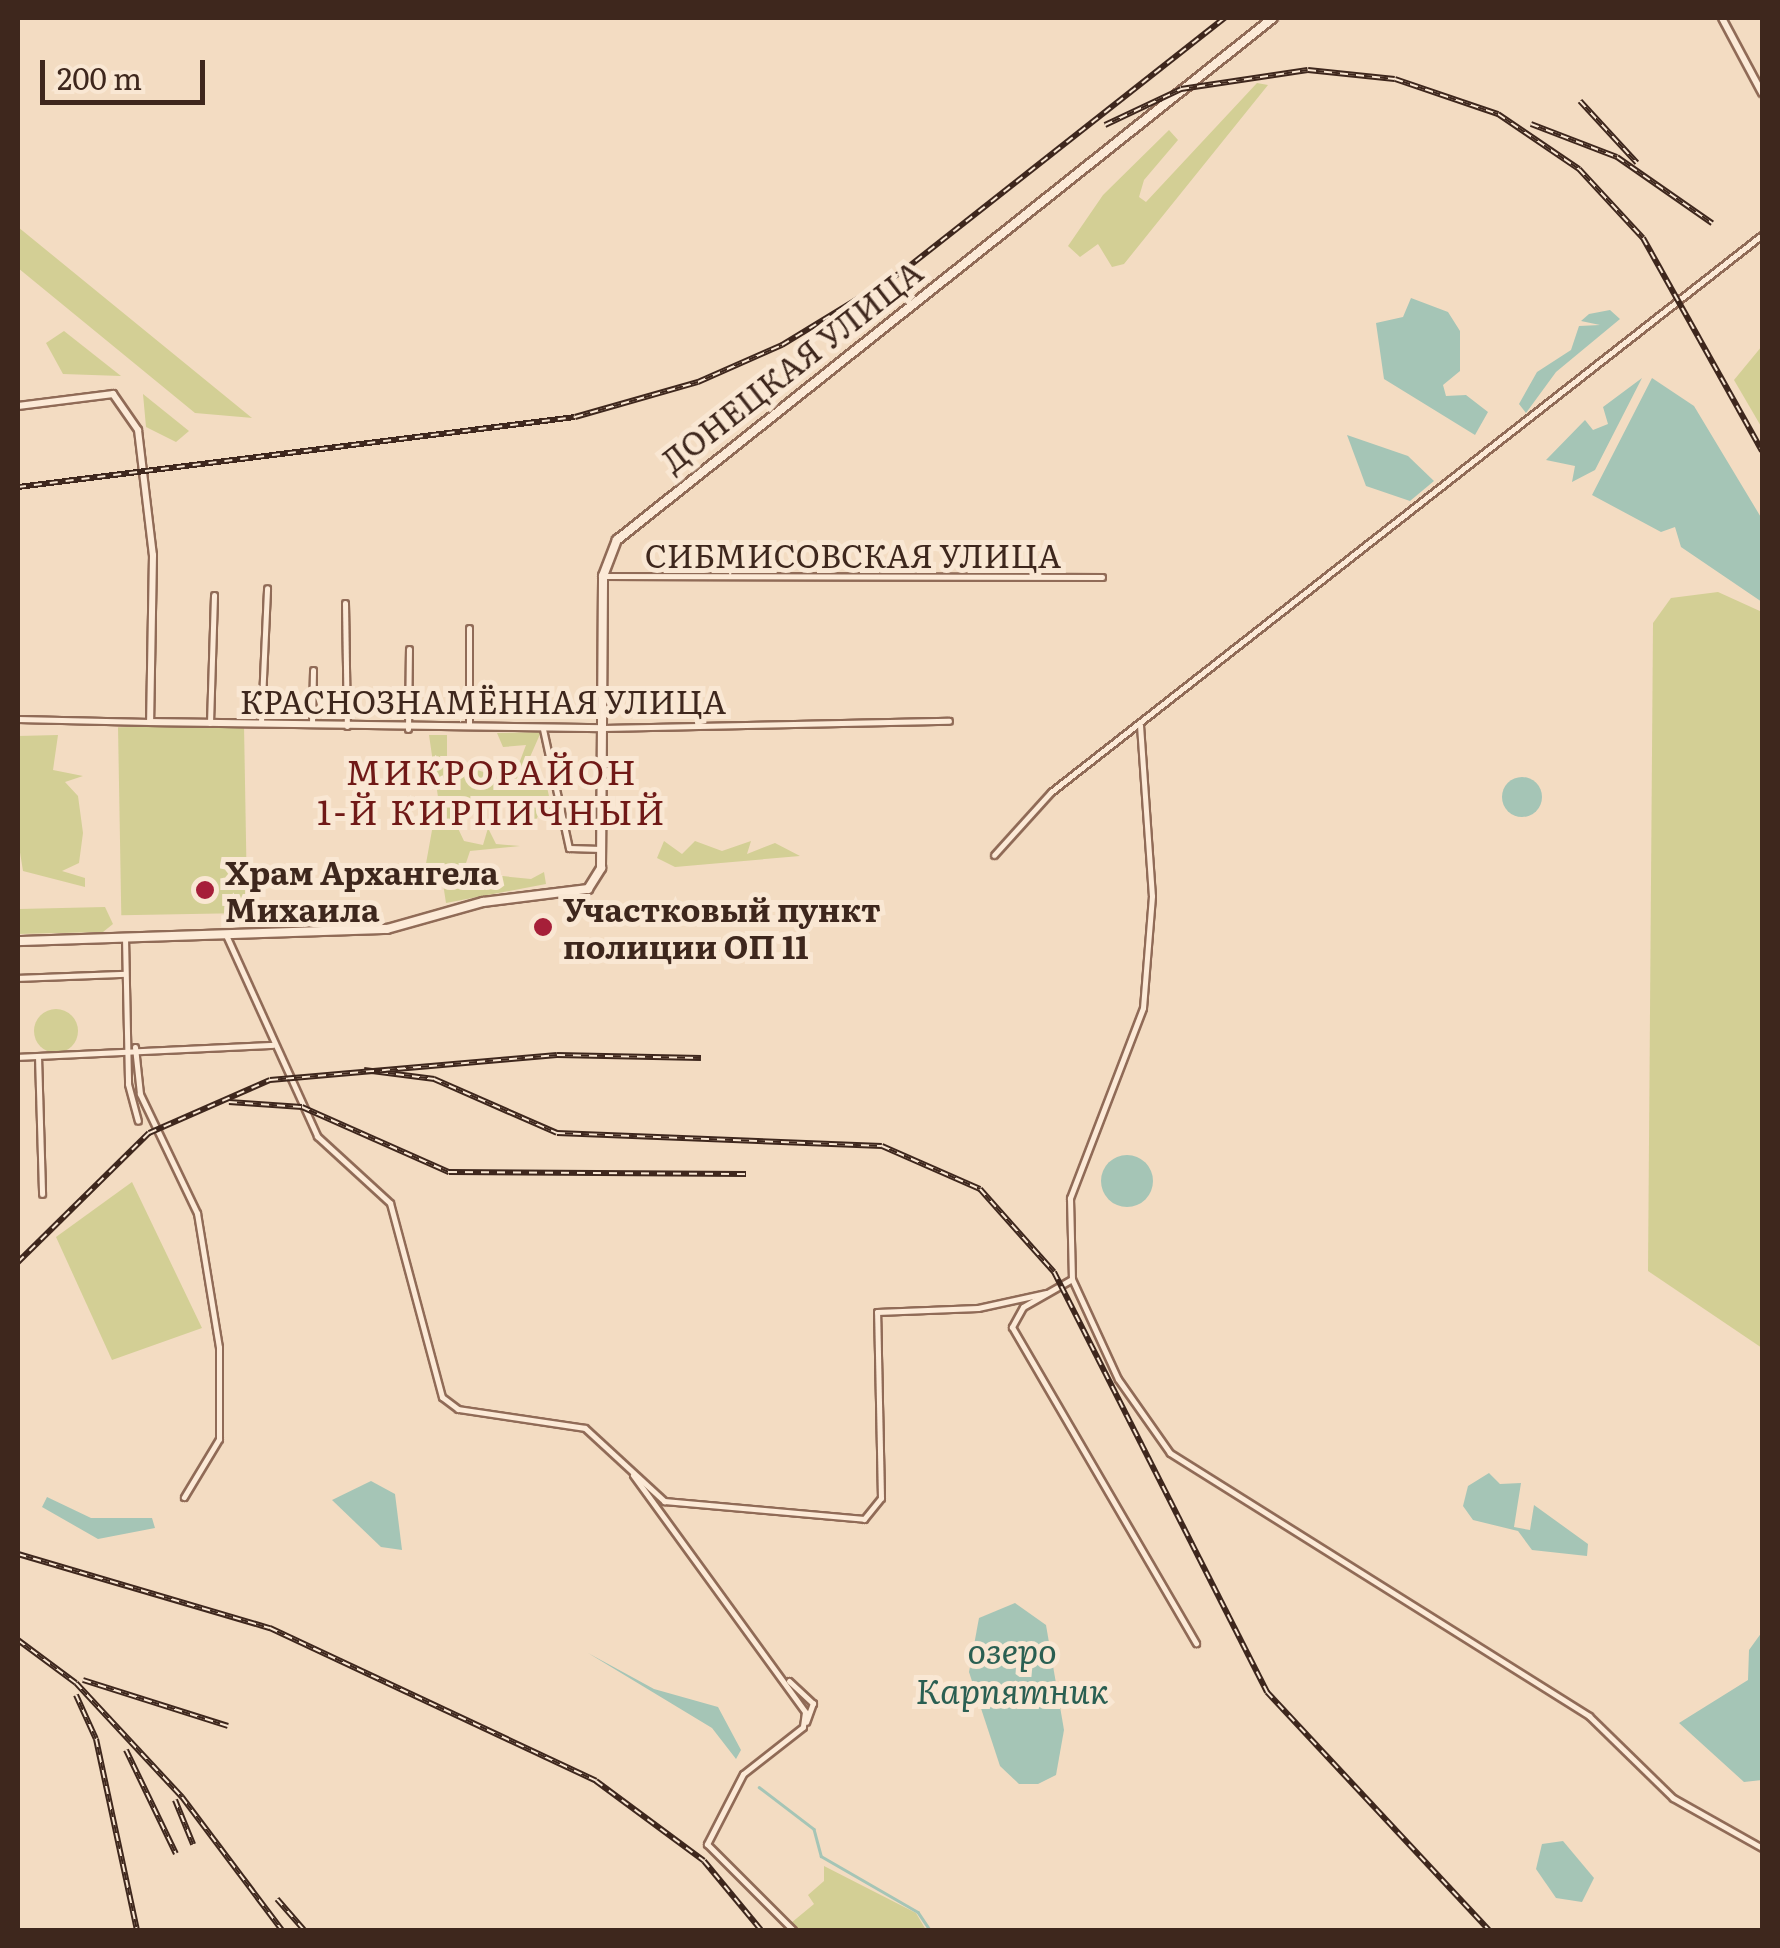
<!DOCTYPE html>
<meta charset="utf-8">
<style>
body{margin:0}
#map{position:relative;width:1780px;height:1948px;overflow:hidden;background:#f3dcc2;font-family:Literata,serif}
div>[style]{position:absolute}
.green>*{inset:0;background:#d3cf95;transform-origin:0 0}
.round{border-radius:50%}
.water>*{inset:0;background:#a5c5b6}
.stream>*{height:2.5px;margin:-1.25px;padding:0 1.25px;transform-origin:1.25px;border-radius:1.25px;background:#a5c5b6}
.roads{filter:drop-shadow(2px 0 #906b57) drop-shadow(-2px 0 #906b57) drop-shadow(0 2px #906b57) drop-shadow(0 -2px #906b57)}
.minor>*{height:5px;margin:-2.5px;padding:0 2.5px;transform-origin:2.5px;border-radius:2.5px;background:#fcead7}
.tertiary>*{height:6px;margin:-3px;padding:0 3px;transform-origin:3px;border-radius:3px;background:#fcead7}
.secondary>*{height:8px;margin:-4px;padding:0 4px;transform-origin:4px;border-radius:4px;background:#fcead7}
.rail>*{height:6px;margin-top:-3px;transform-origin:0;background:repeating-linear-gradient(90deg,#f9e7d3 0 8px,#3e271d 0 16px);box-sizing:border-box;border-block:2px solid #3e271d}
.dots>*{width:28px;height:28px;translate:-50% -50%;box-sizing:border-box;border:5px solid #f9e7d3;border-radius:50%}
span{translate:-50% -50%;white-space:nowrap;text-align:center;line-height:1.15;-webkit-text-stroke:10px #f9e7d3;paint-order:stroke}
.street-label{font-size:32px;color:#3e271d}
.poi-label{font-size:32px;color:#3e271d;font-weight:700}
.left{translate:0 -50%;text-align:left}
.neighbourhood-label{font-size:35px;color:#701917;letter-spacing:2.5px}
.water-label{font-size:35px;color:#2a5f52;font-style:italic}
.frame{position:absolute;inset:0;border:20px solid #3e271d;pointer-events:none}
.scale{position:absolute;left:40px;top:60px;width:165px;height:45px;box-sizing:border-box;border:5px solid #3e271d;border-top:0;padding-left:12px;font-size:30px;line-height:35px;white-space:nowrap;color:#3e271d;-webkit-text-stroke:8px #f9e7d3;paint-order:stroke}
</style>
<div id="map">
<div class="green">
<i style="clip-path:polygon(1257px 83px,1268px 85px,1124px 264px,1112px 267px,1098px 244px,1080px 257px,1068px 246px,1103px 195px,1169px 130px,1178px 140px,1144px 180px,1139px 197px,1146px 202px)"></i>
<i style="clip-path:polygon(18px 227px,252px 418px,253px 418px,195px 413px,18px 268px)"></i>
<i style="clip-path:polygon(64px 331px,121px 376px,63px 374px,46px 343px)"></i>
<i style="clip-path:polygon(1762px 346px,1762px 428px,1734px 380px)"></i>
<i style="clip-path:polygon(143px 394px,189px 431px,176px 442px,146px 427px)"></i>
<i style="clip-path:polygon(1718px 592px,1762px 612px,1762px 1348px,1648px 1271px,1653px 623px,1671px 598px)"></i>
<i style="left:244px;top:725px;width:188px;height:126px;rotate:89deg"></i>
<i style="clip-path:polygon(541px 732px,526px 766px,547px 787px,554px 819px,541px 811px,530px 830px,502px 804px,464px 809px,455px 822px,464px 841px,483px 845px,488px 828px,496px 844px,520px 846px,470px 851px,463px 872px,531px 879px,544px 872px,546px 884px,446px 903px,442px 877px,425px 869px,438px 797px,429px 735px,447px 735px,447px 761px,487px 773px,520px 761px,526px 745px,503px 747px,497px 733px)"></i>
<i style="clip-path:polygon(58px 735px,53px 770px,83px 776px,65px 782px,78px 796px,83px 833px,79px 863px,62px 871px,85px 878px,85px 887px,23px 871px,18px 840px,18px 736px)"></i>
<i style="clip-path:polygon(664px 841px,682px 854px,695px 841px,722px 851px,751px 841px,747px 854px,775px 843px,800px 856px,675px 867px,657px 858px)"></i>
<i style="clip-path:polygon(105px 907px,113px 924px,103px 932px,18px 934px,19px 909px)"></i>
<i class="round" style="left:34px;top:1009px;width:44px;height:44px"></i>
<i style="clip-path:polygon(132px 1182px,202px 1328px,112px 1360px,56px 1237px)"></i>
<i style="clip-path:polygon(824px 1866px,916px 1913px,926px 1930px,797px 1930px,791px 1923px,814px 1904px,808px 1895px,824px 1881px)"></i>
</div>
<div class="water">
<i style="clip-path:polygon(1411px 298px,1448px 312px,1460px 331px,1460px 371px,1443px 385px,1446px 396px,1466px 395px,1488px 412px,1475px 435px,1384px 379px,1376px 323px,1403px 317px)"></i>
<i style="clip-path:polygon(1610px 310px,1620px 319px,1556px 372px,1526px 413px,1519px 404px,1537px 372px,1571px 350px,1579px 326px,1600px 325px,1581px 321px,1589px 314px)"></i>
<i style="clip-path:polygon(1642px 378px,1595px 470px,1572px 482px,1575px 466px,1546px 460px,1585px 420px,1593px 430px,1608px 424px,1603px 407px)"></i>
<i style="clip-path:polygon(1652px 378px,1694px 406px,1762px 519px,1762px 602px,1681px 547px,1675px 527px,1661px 532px,1592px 495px)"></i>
<i style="clip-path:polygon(1347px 435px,1408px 456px,1434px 481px,1410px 501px,1366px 486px)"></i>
<i class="round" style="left:1502px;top:777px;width:40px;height:40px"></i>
<i class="round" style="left:1101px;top:1155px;width:52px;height:52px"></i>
<i style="clip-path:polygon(1489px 1473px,1500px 1484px,1521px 1483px,1514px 1527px,1530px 1530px,1534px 1505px,1588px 1544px,1587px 1556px,1532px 1550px,1518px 1531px,1473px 1520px,1463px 1506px,1468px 1486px)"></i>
<i style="clip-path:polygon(371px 1481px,395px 1494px,402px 1550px,381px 1547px,332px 1500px)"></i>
<i style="clip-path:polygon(47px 1497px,91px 1518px,152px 1518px,155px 1528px,98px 1539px,42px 1507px)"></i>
<i style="clip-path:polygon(1015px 1603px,1046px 1625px,1064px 1730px,1056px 1775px,1038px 1784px,1019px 1784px,1000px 1766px,969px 1672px,979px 1618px)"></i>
<i style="clip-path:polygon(1762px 1632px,1762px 1780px,1744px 1782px,1679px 1723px,1748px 1680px,1749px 1650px)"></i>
<i style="clip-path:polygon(588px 1653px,654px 1689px,718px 1707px,741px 1750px,736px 1759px,712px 1728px)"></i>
<i style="clip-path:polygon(1563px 1841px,1594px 1878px,1582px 1902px,1556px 1898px,1536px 1869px,1542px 1844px)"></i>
</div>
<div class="stream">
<i style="left:759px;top:1787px;width:69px;rotate:37.4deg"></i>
<i style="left:814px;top:1829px;width:28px;rotate:75deg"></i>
<i style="left:821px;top:1856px;width:112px;rotate:30deg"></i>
<i style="left:918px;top:1912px;width:22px;rotate:56deg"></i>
</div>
<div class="roads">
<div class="minor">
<i style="left:603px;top:576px;width:499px;rotate:0.1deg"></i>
<i style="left:345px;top:603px;width:123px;rotate:89.1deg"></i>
<i style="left:18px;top:719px;width:131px;rotate:1.3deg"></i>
<i style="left:261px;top:722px;width:134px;rotate:-87.4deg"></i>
<i style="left:210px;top:723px;width:128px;rotate:-88.2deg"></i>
<i style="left:312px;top:723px;width:53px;rotate:-88.9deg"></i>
<i style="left:1140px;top:725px;width:171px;rotate:86deg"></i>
<i style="left:1152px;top:896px;width:112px;rotate:94.6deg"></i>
<i style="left:1143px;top:1008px;width:204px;rotate:111deg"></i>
<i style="left:1070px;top:1198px;width:81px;rotate:88.6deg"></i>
<i style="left:1072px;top:1279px;width:56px;rotate:150.3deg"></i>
<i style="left:1023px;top:1307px;width:23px;rotate:119deg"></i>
<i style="left:1012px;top:1327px;width:366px;rotate:59.8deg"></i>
<i style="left:469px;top:726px;width:98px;rotate:-90deg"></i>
<i style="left:603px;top:728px;width:346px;rotate:-1.2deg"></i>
<i style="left:408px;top:729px;width:80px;rotate:-89.3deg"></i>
<i style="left:543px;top:729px;width:122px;rotate:77.7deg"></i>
<i style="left:569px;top:848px;width:32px;rotate:2deg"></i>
<i style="left:994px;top:855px;width:85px;rotate:-47.9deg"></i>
<i style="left:1051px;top:792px;width:903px;rotate:-38.08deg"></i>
<i style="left:226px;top:935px;width:221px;rotate:65.6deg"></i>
<i style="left:317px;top:1136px;width:99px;rotate:42.5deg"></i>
<i style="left:390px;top:1203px;width:201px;rotate:75deg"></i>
<i style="left:442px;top:1397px;width:20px;rotate:37deg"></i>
<i style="left:458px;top:1409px;width:128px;rotate:8.5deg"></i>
<i style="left:585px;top:1428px;width:108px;rotate:42.7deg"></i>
<i style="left:664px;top:1501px;width:201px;rotate:5.1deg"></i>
<i style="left:864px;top:1519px;width:27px;rotate:-51deg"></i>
<i style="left:881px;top:1498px;width:186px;rotate:-91.2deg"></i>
<i style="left:877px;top:1312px;width:101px;rotate:-2.3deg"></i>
<i style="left:978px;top:1308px;width:70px;rotate:-12.4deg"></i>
<i style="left:125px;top:937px;width:147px;rotate:88.8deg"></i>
<i style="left:128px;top:1084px;width:38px;rotate:75deg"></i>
<i style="left:18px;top:978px;width:106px;rotate:-2.2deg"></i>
<i style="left:135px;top:1047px;width:47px;rotate:83.9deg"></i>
<i style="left:140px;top:1094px;width:132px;rotate:64.4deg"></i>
<i style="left:197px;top:1213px;width:136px;rotate:80.7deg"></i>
<i style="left:219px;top:1347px;width:92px;rotate:90deg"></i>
<i style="left:219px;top:1439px;width:68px;rotate:121.1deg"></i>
<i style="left:38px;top:1056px;width:138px;rotate:88.3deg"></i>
<i style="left:18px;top:1057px;width:255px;rotate:-2.7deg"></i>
<i style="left:1072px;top:1279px;width:110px;rotate:65.3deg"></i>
<i style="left:1118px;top:1379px;width:90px;rotate:54.9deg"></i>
<i style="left:1170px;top:1453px;width:495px;rotate:32.1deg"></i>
<i style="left:1589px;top:1716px;width:117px;rotate:44.3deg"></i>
<i style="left:1673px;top:1798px;width:102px;rotate:29.3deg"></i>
<i style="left:633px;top:1475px;width:293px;rotate:54deg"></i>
<i style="left:805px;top:1712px;width:15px;rotate:98deg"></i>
<i style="left:803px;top:1727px;width:76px;rotate:141.9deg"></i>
<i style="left:743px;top:1774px;width:79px;rotate:117.2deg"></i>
<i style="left:707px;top:1844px;width:122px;rotate:45deg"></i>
<i style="left:789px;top:1681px;width:33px;rotate:43deg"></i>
<i style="left:813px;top:1703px;width:20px;rotate:110deg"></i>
</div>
<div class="tertiary">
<i style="left:1722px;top:18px;width:85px;rotate:61.9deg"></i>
<i style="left:18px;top:406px;width:96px;rotate:-7.2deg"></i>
<i style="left:113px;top:394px;width:44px;rotate:55.2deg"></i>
<i style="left:138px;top:430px;width:126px;rotate:83.2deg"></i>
<i style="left:153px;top:555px;width:167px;rotate:91deg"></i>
<i style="left:150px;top:722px;width:453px;rotate:0.8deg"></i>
</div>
<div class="secondary">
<i style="left:18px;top:941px;width:369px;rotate:-1.9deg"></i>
<i style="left:387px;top:929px;width:100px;rotate:-15.7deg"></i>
<i style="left:483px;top:902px;width:106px;rotate:-7.1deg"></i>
<i style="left:588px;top:889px;width:25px;rotate:-58deg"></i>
<i style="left:601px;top:868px;width:292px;rotate:-89.6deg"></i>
<i style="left:603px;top:576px;width:39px;rotate:-69deg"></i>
<i style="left:617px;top:540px;width:838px;rotate:-38.51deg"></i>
</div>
</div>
<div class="rail">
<i style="left:1580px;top:101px;width:84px;rotate:47.4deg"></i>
<i style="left:1531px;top:124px;width:92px;rotate:21deg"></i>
<i style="left:1617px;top:157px;width:116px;rotate:34.8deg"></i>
<i style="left:1105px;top:125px;width:84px;rotate:-25.3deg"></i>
<i style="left:1181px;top:89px;width:128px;rotate:-8.5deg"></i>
<i style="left:1308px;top:70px;width:87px;rotate:5.9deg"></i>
<i style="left:1395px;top:79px;width:109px;rotate:18.8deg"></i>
<i style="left:1498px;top:114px;width:98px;rotate:34.2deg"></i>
<i style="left:1579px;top:169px;width:94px;rotate:47.2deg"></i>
<i style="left:1643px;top:238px;width:244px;rotate:60.8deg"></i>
<i style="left:18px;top:487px;width:561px;rotate:-7.16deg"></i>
<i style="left:575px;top:417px;width:128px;rotate:-15.9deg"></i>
<i style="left:698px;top:382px;width:92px;rotate:-23.8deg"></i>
<i style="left:782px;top:345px;width:142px;rotate:-31.4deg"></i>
<i style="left:903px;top:271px;width:410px;rotate:-38.2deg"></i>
<i style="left:364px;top:1070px;width:71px;rotate:7.3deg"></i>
<i style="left:434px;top:1079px;width:134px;rotate:23.7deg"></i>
<i style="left:557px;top:1133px;width:325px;rotate:2.3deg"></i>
<i style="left:882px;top:1146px;width:107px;rotate:23.7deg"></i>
<i style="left:980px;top:1189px;width:111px;rotate:48.3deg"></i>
<i style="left:1054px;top:1272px;width:471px;rotate:63.1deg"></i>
<i style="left:1267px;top:1692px;width:325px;rotate:47deg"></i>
<i style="left:229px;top:1102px;width:73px;rotate:3.9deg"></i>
<i style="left:302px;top:1107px;width:161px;rotate:23.9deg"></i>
<i style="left:449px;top:1172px;width:297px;rotate:0.4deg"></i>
<i style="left:18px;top:1262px;width:184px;rotate:-44.6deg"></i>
<i style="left:149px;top:1133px;width:132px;rotate:-23.7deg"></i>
<i style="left:270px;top:1080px;width:288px;rotate:-5deg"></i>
<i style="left:557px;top:1055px;width:144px;rotate:1.2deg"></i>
<i style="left:18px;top:1554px;width:263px;rotate:16.4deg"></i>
<i style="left:270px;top:1628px;width:360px;rotate:25.1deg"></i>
<i style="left:596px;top:1781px;width:134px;rotate:36.5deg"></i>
<i style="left:704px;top:1861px;width:89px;rotate:50.4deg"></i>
<i style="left:18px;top:1640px;width:72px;rotate:36.6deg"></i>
<i style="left:76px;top:1683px;width:156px;rotate:47.1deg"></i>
<i style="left:182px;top:1797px;width:166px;rotate:53.1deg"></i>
<i style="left:83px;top:1680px;width:152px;rotate:17.6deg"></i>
<i style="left:76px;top:1695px;width:48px;rotate:65.6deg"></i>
<i style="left:96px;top:1739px;width:195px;rotate:77.9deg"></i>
<i style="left:126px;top:1750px;width:115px;rotate:64.3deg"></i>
<i style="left:175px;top:1800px;width:48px;rotate:67.8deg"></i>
<i style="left:277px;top:1899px;width:41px;rotate:48.9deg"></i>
</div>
<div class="dots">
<i style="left:205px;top:890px;background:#a61f39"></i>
<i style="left:543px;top:927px;background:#a61f39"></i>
</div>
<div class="street-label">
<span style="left:791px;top:365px;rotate:-38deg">ДОНЕЦКАЯ УЛИЦА</span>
<span style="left:853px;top:554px">СИБМИСОВСКАЯ УЛИЦА</span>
<span style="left:483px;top:700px">КРАСНОЗНАМЁННАЯ УЛИЦА</span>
</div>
<div class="poi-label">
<span class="left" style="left:225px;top:890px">Храм Архангела<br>Михаила</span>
<span class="left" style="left:563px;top:927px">Участковый пункт<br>полиции ОП 11</span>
</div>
<div class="neighbourhood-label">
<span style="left:492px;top:790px">МИКРОРАЙОН<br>1-Й КИРПИЧНЫЙ</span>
</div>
<div class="water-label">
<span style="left:1012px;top:1669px">озеро<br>Карпятник</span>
</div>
<div class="frame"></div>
<div class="scale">200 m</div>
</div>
